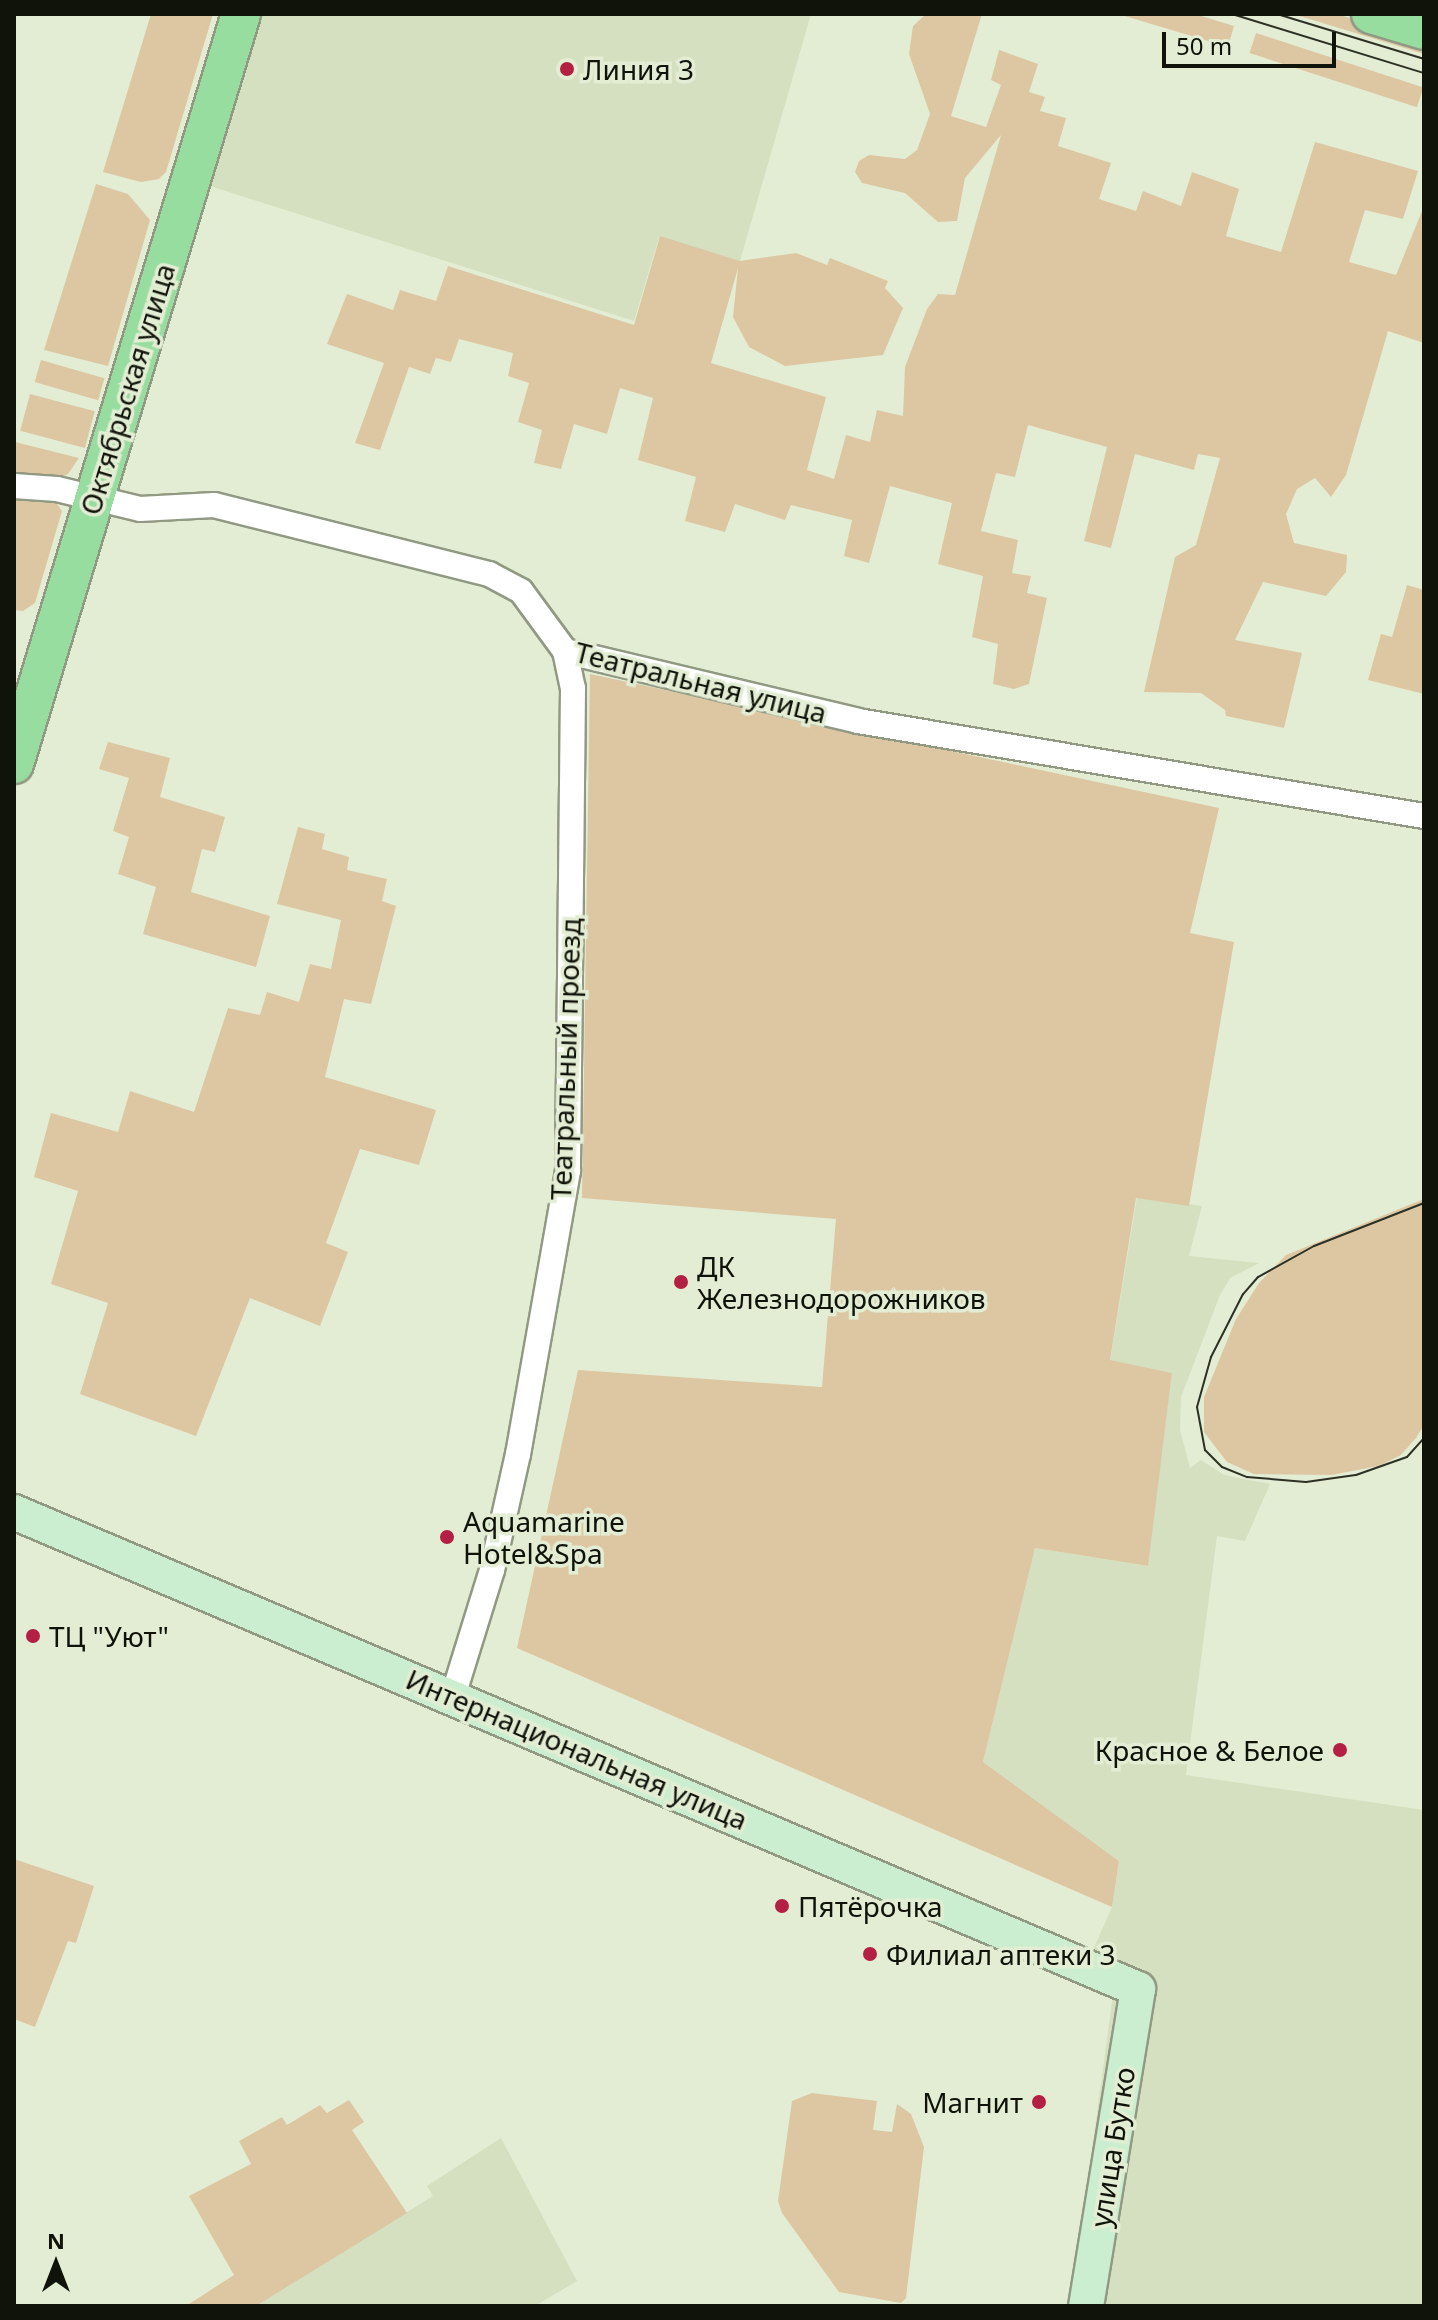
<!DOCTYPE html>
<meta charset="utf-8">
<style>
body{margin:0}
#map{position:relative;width:1438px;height:2320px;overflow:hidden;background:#e3edd3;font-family:"Noto Sans",sans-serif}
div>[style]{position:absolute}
.built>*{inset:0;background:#d4e0c0}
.green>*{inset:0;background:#ddc7a3;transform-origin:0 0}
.roads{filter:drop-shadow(2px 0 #919982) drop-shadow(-2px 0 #919982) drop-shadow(0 2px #919982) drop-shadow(0 -2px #919982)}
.street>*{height:24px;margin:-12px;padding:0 12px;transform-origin:12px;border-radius:12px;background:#fff}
.secondary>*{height:34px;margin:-17px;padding:0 17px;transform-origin:17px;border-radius:17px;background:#cbeed0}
.primary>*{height:38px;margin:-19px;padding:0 19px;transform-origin:19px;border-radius:19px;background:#98dda0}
.tram>*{height:2px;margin:-1px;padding:0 1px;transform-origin:1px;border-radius:1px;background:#2d3125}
.dots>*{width:22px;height:22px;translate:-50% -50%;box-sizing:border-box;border:4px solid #e3edd3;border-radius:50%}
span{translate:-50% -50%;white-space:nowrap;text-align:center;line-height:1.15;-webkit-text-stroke:7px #e3edd3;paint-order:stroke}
.poi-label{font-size:28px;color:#10130a}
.left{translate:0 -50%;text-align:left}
.right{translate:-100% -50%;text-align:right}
.street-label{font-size:28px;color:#10130a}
.frame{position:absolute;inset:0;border:16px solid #10130a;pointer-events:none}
.north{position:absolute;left:16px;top:2224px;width:80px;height:80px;-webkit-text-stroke:6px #e3edd3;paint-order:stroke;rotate:0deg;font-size:22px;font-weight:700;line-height:32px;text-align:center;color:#10130a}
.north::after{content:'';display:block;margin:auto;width:28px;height:36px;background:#10130a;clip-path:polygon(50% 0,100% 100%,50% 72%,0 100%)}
.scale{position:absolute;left:1162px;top:32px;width:174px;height:36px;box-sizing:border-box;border:4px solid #10130a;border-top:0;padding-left:10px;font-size:24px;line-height:28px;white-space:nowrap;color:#10130a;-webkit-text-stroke:6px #e3edd3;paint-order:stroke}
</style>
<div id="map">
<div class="built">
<i style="clip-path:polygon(238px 14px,811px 14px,740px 261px,659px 237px,634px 321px,188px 179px)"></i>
<i style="clip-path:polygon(1137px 1197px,1202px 1206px,1189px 1256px,1259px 1263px,1230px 1278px,1220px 1295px,1181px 1397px,1180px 1430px,1190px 1468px,1201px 1460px,1224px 1475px,1270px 1484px,1245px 1541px,1217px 1536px,1186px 1775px,1424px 1810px,1424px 2306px,1071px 2306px,1115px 1980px,1086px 1966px,1112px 1907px,1119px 1861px,983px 1762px,1035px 1548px,1147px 1566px,1172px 1373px,1110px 1361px)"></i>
<i style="clip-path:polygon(501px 2138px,577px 2281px,535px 2306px,256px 2306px,433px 2196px,427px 2186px)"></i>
</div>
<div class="green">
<i style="clip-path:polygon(151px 14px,213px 14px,166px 172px,159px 179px,141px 182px,103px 172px)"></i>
<i style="clip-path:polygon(926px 14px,982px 14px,951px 116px,986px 127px,1001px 85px,991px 80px,999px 50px,1038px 64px,1029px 92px,1045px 97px,1040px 111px,1066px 118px,1058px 146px,1111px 163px,1099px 199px,1136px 211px,1143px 191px,1181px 206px,1192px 172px,1239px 189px,1226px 236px,1281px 252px,1315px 142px,1418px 171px,1403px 219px,1365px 210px,1349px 262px,1396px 275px,1424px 206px,1424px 343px,1388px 331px,1346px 475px,1331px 497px,1315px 478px,1297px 489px,1286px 514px,1294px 543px,1347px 555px,1346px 572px,1326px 596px,1263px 582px,1235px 640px,1302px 653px,1284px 728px,1226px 716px,1225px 710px,1201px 693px,1144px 692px,1175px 557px,1196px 545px,1220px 458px,1198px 454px,1194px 470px,1135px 454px,1111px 548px,1084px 541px,1107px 447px,1028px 425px,1015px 477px,996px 473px,981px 531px,1018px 540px,1012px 573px,1031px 576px,1027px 593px,1047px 598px,1029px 684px,1014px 689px,993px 684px,998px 644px,972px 637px,983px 576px,938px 564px,952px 503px,890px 486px,869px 563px,844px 556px,852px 520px,791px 505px,785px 520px,735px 504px,725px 532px,685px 521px,696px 477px,638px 460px,653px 398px,620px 388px,607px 434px,574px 424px,561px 469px,534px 463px,542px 430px,518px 422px,529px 383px,508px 376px,513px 353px,459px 339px,451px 362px,436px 358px,430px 374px,409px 367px,380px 450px,355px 443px,384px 363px,327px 344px,347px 294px,393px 310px,400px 290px,436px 301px,448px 266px,634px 325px,660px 236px,740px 261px,796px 253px,827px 265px,830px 258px,888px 281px,885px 288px,903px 308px,883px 355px,785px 366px,749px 347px,733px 317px,738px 268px,711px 363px,826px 397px,807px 470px,834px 479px,846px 435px,870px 442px,877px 410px,903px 416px,905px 367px,927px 309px,938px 294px,955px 295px,1001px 135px,965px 178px,957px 221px,938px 222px,905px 193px,862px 183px,855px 172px,859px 161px,869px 155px,905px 159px,917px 150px,930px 114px,909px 54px,913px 26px)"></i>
<i style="clip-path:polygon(1118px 14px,1195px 14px,1234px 26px,1228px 47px)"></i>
<i style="clip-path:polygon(1293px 14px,1337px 14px,1424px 41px,1424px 54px)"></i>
<i style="left:1256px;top:33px;width:176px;height:21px;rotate:18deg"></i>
<i style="clip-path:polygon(96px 184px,128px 194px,150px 220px,108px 366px,44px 350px)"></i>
<i style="left:41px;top:360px;width:66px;height:23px;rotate:16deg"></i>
<i style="left:30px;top:394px;width:67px;height:38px;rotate:15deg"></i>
<i style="clip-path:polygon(15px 442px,79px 458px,68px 474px,58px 478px,14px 478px)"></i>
<i style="clip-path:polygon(14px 493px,53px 498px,62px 511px,35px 603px,23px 611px,14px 610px)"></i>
<i style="clip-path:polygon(1407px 585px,1424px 590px,1424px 694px,1368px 680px,1381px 634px,1392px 637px)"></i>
<i style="clip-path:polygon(590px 674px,1219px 808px,1190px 933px,1234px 942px,1189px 1206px,1136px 1198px,1110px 1360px,1172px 1373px,1148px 1566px,1035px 1548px,983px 1762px,1119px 1861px,1112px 1907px,517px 1648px,578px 1370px,822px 1387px,836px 1219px,582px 1198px)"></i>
<i style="clip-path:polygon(108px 742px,170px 758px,160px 797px,225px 817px,215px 852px,202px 849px,191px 892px,270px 916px,256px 967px,143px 934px,156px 887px,118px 874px,129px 837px,113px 831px,129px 778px,99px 769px)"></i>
<i style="clip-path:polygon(298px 827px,325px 834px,322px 849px,349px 857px,347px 870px,387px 879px,382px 901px,396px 906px,371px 1004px,344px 999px,325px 1077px,436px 1110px,419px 1165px,360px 1149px,326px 1243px,348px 1252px,320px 1326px,250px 1298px,196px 1436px,80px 1394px,108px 1303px,51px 1284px,78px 1191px,34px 1177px,51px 1113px,118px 1132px,130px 1091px,194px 1112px,228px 1008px,260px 1015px,267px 992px,299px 1002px,310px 964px,331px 969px,341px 920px,277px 904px)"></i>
<i style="clip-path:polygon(1424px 1199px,1424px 1425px,1416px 1438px,1401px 1455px,1379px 1466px,1331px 1475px,1254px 1474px,1227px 1462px,1204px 1432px,1204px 1397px,1236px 1319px,1259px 1283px,1286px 1255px)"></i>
<i style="clip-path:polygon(14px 1859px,94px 1886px,76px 1943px,68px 1941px,35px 2027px,14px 2019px)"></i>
<i style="clip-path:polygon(812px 2093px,877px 2101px,873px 2130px,892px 2132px,897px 2104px,911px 2114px,924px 2147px,906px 2298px,901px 2303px,839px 2292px,782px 2213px,778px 2201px,792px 2101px)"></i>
<i style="clip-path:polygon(349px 2100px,364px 2122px,352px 2130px,407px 2213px,256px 2306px,186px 2306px,234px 2275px,189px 2196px,251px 2164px,239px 2141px,282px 2117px,287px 2125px,320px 2105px,327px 2113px)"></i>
</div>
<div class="roads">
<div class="street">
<i style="left:14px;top:486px;width:43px;rotate:4deg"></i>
<i style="left:57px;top:489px;width:85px;rotate:13.5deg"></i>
<i style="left:140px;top:509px;width:74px;rotate:-3.1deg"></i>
<i style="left:214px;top:505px;width:284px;rotate:14.1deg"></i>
<i style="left:489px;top:574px;width:36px;rotate:28deg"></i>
<i style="left:521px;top:591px;width:74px;rotate:53.7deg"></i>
<i style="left:565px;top:651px;width:38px;rotate:78deg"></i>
<i style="left:573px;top:688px;width:483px;rotate:90.6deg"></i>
<i style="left:568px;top:1171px;width:287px;rotate:100deg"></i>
<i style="left:518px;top:1454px;width:119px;rotate:102.6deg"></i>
<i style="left:492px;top:1570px;width:132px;rotate:107.2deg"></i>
<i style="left:565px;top:651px;width:301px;rotate:13.4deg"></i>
<i style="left:858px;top:721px;width:574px;rotate:9.53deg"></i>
</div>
<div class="secondary">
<i style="left:14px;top:1512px;width:1221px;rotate:23deg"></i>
<i style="left:1138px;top:1989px;width:321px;rotate:99.3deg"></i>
</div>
<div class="primary">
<i style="left:1371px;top:14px;width:55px;rotate:16.8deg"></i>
<i style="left:14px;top:764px;width:784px;rotate:-73.16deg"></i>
</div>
</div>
<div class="tram">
<i style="left:1232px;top:14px;width:201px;rotate:17.1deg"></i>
<i style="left:1277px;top:14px;width:154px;rotate:17deg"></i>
<i style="left:1424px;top:1203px;width:118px;rotate:158.6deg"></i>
<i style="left:1314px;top:1246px;width:64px;rotate:151deg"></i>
<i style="left:1258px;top:1277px;width:23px;rotate:131deg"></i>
<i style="left:1243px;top:1294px;width:71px;rotate:116.9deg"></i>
<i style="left:1211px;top:1357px;width:52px;rotate:105.6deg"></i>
<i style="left:1197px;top:1407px;width:44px;rotate:79.5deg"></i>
<i style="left:1205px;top:1450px;width:24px;rotate:45deg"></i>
<i style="left:1222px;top:1467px;width:27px;rotate:22deg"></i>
<i style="left:1247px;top:1477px;width:59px;rotate:4.8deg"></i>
<i style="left:1306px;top:1482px;width:50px;rotate:-8deg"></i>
<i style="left:1356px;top:1475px;width:54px;rotate:-19.4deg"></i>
<i style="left:1407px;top:1457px;width:25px;rotate:-48deg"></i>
</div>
<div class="dots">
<i style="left:567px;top:69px;background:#b32043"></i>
<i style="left:681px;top:1282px;background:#b32043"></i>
<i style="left:447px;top:1537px;background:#b32043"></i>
<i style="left:33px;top:1636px;background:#b32043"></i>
<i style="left:1340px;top:1750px;background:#b32043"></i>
<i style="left:782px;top:1906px;background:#b32043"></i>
<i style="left:870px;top:1954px;background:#b32043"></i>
<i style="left:1039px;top:2102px;background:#b32043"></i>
</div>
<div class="poi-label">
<span class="left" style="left:583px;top:69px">Линия 3</span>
<span class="left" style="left:697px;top:1282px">ДК<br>Железнодорожников</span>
<span class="left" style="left:463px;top:1537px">Aquamarine<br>Hotel&amp;Spa</span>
<span class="left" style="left:49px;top:1636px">ТЦ "Уют"</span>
<span class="right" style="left:1324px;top:1750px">Красное &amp; Белое</span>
<span class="left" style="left:798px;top:1906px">Пятёрочка</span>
<span class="left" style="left:886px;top:1954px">Филиал аптеки 3</span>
<span class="right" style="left:1023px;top:2102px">Магнит</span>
</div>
<div class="street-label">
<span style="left:127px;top:389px;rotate:-73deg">Октябрьская улица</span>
<span style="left:701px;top:682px;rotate:14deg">Театральная улица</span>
<span style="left:565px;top:1059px;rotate:-88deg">Театральный проезд</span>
<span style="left:577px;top:1749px;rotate:23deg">Интернациональная улица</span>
<span style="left:1112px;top:2147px;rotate:-81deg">улица Бутко</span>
</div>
<div class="frame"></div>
<div class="north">N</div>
<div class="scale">50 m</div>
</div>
